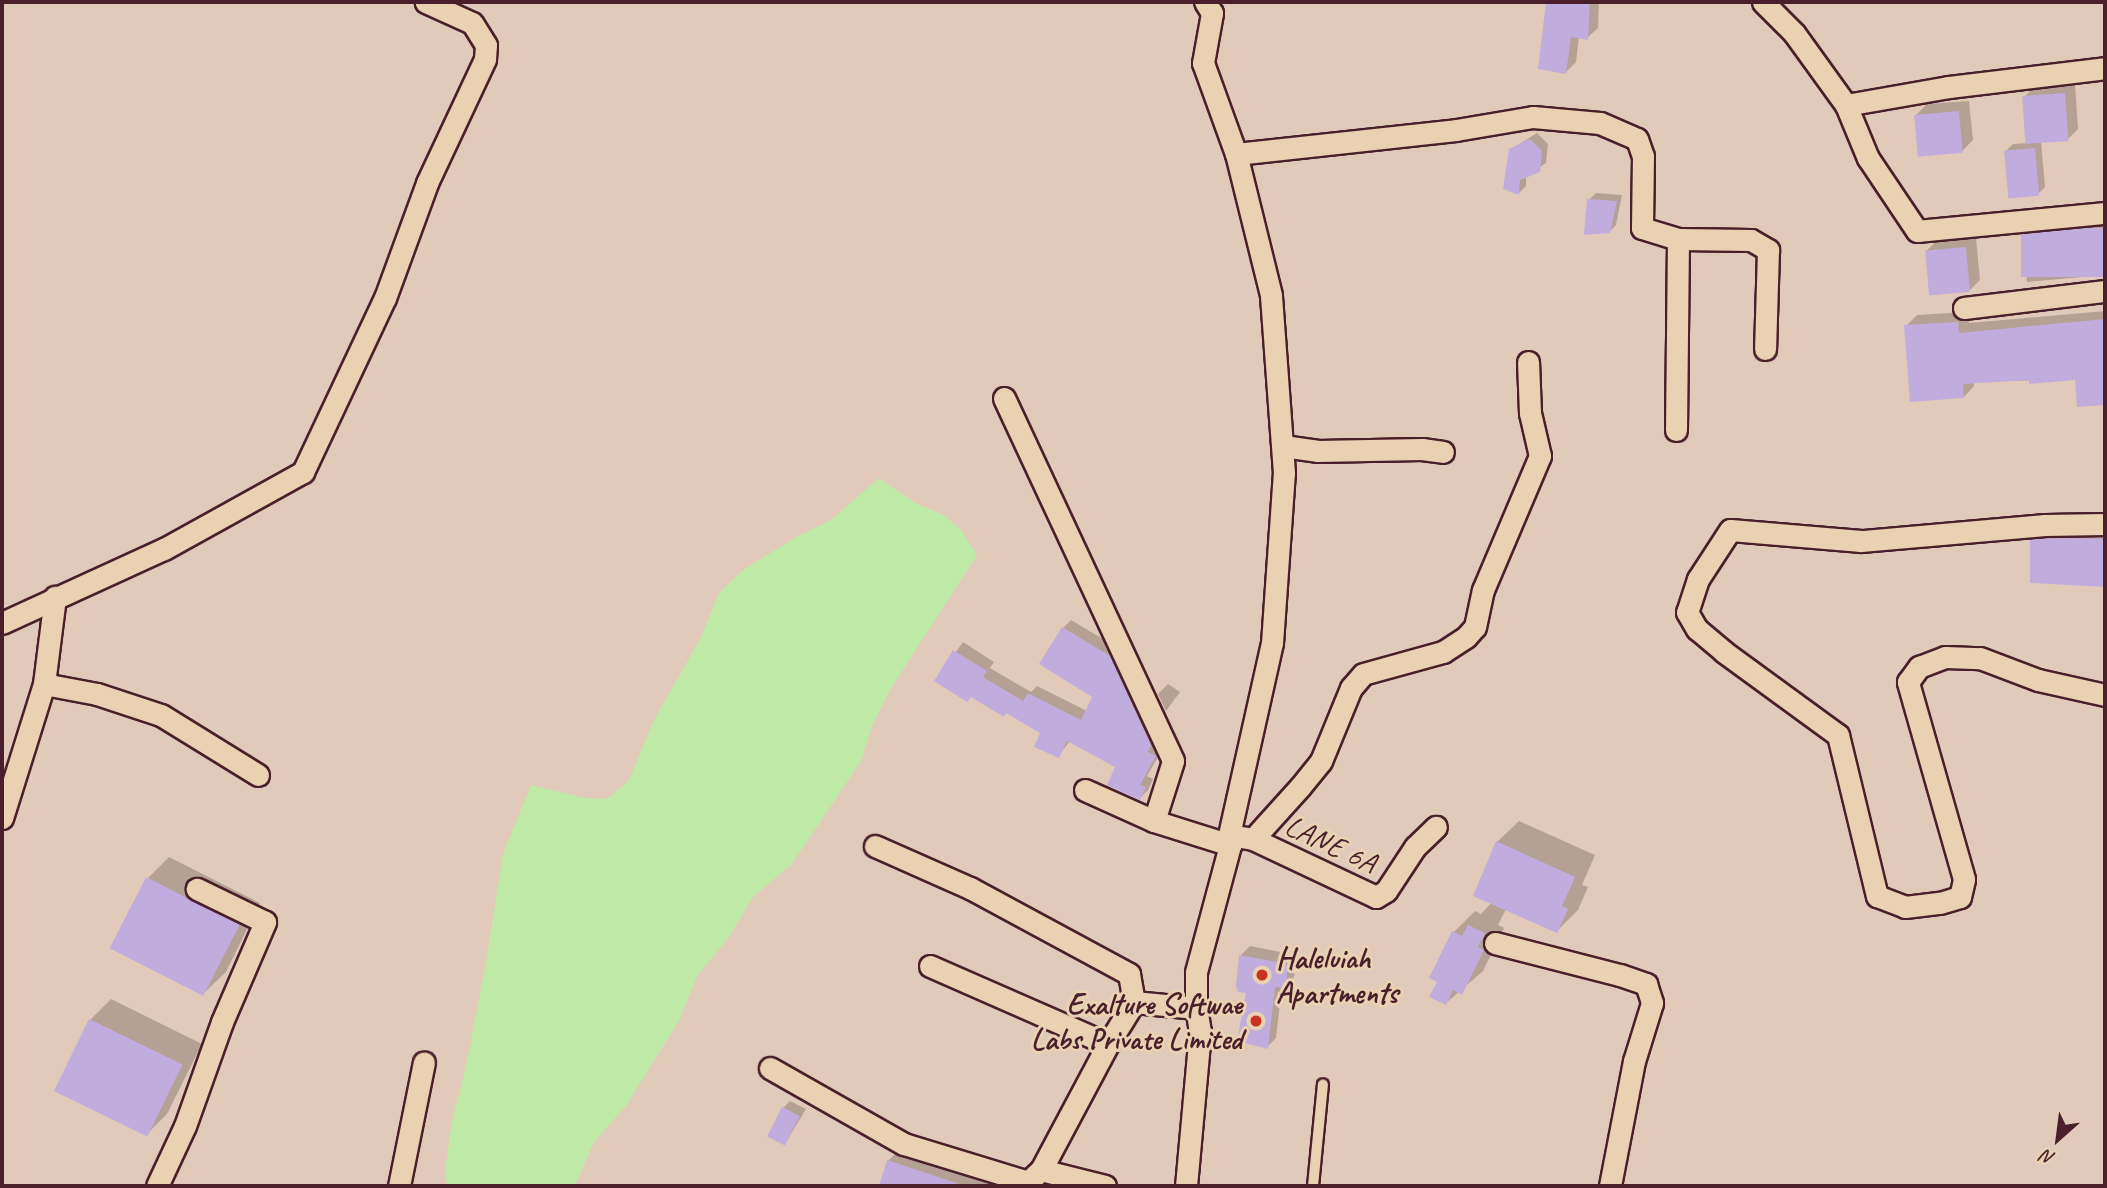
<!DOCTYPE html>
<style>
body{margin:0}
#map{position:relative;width:2107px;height:1188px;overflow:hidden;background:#e1caba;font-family:Caveat,sans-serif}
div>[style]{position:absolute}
.green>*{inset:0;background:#bee9a6}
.shadow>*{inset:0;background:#0003}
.building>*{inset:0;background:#c0addd;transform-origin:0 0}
.roads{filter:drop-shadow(2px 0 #4a1f2b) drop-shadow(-2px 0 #4a1f2b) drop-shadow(0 2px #4a1f2b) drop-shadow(0 -2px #4a1f2b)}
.lane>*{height:10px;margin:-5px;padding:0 5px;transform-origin:5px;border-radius:5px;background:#e9d1b1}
.street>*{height:21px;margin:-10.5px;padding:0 10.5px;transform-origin:10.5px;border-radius:10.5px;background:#e9d1b1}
.dots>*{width:19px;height:19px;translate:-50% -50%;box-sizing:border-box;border:4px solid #e9d1b1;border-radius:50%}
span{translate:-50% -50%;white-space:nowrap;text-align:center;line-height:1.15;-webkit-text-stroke:6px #e9d1b1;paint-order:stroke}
.street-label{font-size:30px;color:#4a1f2b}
.poi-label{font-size:30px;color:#4a1f2b;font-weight:700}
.left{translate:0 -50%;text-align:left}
.right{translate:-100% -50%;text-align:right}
.frame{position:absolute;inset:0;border:4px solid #4a1f2b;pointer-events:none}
.north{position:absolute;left:2023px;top:1104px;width:70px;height:70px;-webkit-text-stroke:5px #e9d1b1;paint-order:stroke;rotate:208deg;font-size:19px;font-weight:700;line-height:28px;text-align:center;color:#4a1f2b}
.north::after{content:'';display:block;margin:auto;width:24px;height:32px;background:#4a1f2b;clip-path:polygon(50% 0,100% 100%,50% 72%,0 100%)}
</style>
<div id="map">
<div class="green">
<i style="clip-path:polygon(879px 478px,915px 503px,944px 515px,961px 530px,977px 555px,890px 690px,872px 726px,861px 761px,792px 864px,753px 897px,727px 940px,697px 976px,680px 1019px,626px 1106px,594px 1142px,575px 1186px,447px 1186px,445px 1171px,452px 1121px,465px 1071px,485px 968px,503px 854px,531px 785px,584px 798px,607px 799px,629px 780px,653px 722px,701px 637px,719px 593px,743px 570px,796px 537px,831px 520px)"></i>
</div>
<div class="shadow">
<i style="clip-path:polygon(1547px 2px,1599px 2px,1598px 28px,1587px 38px,1579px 37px,1576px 62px,1566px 72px,1540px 68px)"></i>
<i style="clip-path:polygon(2075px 83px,2078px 129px,2068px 139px,2041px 141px,2045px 187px,2038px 194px,2006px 151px,2013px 144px,2028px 143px,2024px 97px,2035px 86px)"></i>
<i style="clip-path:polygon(1969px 101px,1973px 140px,1962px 151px,1916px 115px,1927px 104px)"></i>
<i style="clip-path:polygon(1537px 133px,1548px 144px,1546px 163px,1526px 176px,1526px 186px,1519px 193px,1510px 150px)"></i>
<i style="clip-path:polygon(1596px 193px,1622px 195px,1616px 225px,1609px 232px,1589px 200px)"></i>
<i style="clip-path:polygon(2105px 219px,2105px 275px,2027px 282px,2023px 237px,2034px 226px)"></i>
<i style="clip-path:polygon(1976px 238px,1980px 280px,1969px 291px,1926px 251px,1937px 241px)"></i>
<i style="clip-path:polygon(2105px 311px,2105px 403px,2078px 405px,2076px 379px,1974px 382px,1974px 386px,1964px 397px,1906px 326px,1917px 315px,1968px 312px,1969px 323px)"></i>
<i style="clip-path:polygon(2105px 518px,2105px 585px,2032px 581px,2032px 540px,2053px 519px)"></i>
<i style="clip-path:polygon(1071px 620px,1118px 648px,1163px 748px,1147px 776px,1153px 779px,1148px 790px,1140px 798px,1117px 766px,1070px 741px,1058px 756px,1043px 732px,1007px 712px,936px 680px,963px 642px,994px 662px,990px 668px,1031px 692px,1037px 686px,1087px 711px,1095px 696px,1063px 628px)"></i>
<i style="clip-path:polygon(1168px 684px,1180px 692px,1166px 711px,1158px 694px)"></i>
<i style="clip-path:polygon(1519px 821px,1595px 855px,1582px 885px,1588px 887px,1578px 910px,1557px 931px,1506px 909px,1498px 925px,1504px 928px,1483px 971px,1446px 1003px,1439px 981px,1454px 932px,1475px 911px,1481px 914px,1492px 902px,1497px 842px)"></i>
<i style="clip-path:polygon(169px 857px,260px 903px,226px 972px,204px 993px,148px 878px)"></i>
<i style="clip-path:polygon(1250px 946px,1296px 955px,1294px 977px,1282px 986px,1276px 1038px,1267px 1047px,1248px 992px,1241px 955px)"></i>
<i style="clip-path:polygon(111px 999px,202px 1044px,167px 1114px,146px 1135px,90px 1020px)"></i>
<i style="clip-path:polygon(790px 1101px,806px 1109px,785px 1144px,783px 1108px)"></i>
<i style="clip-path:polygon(895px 1154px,996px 1186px,881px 1185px,888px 1161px)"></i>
</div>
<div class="building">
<i style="clip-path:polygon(1546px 2px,1590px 2px,1588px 40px,1571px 37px,1566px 74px,1538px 69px)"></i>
<i style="left:2065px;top:93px;width:48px;height:43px;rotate:86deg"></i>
<i style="left:1959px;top:111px;width:42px;height:45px;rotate:85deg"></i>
<i style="clip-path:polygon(1530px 139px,1542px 151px,1540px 172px,1520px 180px,1519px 195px,1503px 189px,1509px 149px)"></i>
<i style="left:2035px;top:148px;width:48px;height:31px;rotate:85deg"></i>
<i style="clip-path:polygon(1587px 199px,1617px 201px,1610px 233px,1584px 235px)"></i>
<i style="left:2105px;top:228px;width:49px;height:84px;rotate:90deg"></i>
<i style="left:1966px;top:247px;width:45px;height:41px;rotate:85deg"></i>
<i style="clip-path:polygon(2105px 319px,2105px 405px,2077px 407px,2075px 380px,2029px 384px,2029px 380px,1963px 384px,1964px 398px,1910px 402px,1904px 325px,1958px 322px,1959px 333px)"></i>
<i style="clip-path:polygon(2072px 538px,2105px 539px,2105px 587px,2030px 583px,2030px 539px)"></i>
<i style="clip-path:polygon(1062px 627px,1110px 656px,1151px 745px,1148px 752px,1156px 756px,1140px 785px,1146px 787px,1140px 800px,1107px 785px,1115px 767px,1067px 741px,1059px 758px,1034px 747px,1040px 733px,1006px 713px,1004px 717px,971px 697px,967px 702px,934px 681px,953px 650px,987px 671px,983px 677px,1023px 701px,1028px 693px,1081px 720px,1092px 697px,1039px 664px)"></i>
<i style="clip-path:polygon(1496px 841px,1575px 877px,1562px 906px,1568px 909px,1557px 933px,1473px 896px)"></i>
<i style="left:146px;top:877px;width:105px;height:80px;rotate:27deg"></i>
<i style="clip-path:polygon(1468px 925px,1485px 933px,1478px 947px,1484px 950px,1462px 995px,1453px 990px,1446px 1005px,1429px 997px,1437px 982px,1429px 978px,1452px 931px,1462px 936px)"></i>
<i style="clip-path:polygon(1239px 955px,1288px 964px,1286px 988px,1275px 987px,1268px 1049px,1237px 1041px,1246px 993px,1238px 992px,1236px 986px)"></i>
<i style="left:89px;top:1019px;width:104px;height:80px;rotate:26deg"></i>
<i style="left:782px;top:1107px;width:20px;height:33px;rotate:27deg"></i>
<i style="clip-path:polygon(887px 1160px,959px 1184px,958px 1186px,879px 1186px)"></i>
</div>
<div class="roads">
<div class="lane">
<i style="left:1313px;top:1186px;width:102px;rotate:-84.4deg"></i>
</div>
<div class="street">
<i style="left:1763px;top:2px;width:44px;rotate:45deg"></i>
<i style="left:1794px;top:33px;width:89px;rotate:54.2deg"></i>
<i style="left:1846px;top:105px;width:57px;rotate:67.5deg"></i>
<i style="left:1868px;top:158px;width:88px;rotate:56.1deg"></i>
<i style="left:1917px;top:231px;width:189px;rotate:-5.5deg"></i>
<i style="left:1846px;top:105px;width:105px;rotate:-9.9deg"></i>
<i style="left:1949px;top:87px;width:157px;rotate:-6.9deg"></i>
<i style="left:1236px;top:154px;width:221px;rotate:-6.2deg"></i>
<i style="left:1456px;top:130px;width:78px;rotate:-9.6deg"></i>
<i style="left:1533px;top:117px;width:67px;rotate:5.1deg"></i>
<i style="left:1600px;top:123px;width:40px;rotate:23.4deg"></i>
<i style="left:1637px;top:139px;width:18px;rotate:71deg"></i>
<i style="left:1643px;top:156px;width:72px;rotate:90.8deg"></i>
<i style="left:1642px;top:228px;width:38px;rotate:17deg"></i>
<i style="left:1678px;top:239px;width:73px;rotate:0.8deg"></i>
<i style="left:1751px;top:240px;width:20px;rotate:30deg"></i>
<i style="left:1768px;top:250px;width:99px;rotate:91.7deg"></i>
<i style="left:1964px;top:308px;width:142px;rotate:-6.9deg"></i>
<i style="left:1004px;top:398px;width:400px;rotate:65deg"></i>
<i style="left:1173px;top:761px;width:63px;rotate:107.6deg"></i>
<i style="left:1676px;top:430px;width:191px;rotate:-89.4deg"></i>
<i style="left:1283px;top:446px;width:34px;rotate:8deg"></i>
<i style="left:1317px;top:451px;width:105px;rotate:-1.1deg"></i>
<i style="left:1422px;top:449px;width:21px;rotate:8deg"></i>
<i style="left:2105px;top:524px;width:60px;rotate:179deg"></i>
<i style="left:2045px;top:525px;width:185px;rotate:175deg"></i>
<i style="left:1861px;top:541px;width:131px;rotate:-175.2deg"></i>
<i style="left:1730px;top:530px;width:59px;rotate:123.1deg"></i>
<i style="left:1698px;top:579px;width:35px;rotate:108deg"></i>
<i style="left:1687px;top:612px;width:20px;rotate:60deg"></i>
<i style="left:1697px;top:629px;width:35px;rotate:40deg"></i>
<i style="left:1724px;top:652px;width:141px;rotate:36.1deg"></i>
<i style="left:1838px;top:735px;width:166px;rotate:76.4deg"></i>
<i style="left:1877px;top:896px;width:30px;rotate:21deg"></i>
<i style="left:1905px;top:907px;width:35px;rotate:-7deg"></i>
<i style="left:1940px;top:903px;width:21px;rotate:-17deg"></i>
<i style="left:1960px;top:897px;width:18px;rotate:-77deg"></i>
<i style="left:1964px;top:879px;width:205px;rotate:-105.9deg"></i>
<i style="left:1908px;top:682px;width:19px;rotate:-54deg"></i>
<i style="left:1919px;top:667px;width:28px;rotate:-21deg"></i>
<i style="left:1945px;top:657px;width:35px;rotate:2deg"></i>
<i style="left:1980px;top:658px;width:62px;rotate:20.8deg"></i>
<i style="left:2038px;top:680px;width:69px;rotate:12.6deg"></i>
<i style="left:2px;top:623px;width:178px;rotate:-24.6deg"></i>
<i style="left:164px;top:549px;width:159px;rotate:-29deg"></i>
<i style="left:303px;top:472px;width:192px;rotate:-64.8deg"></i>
<i style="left:385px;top:298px;width:122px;rotate:-69.9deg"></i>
<i style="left:427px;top:183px;width:137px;rotate:-64.9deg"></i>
<i style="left:485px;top:59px;width:14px;rotate:-86deg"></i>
<i style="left:486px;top:45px;width:26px;rotate:-122deg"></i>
<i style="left:472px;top:23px;width:51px;rotate:-155.5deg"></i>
<i style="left:44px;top:684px;width:54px;rotate:10.7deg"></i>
<i style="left:97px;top:694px;width:67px;rotate:18.2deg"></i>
<i style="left:161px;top:715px;width:114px;rotate:31.7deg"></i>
<i style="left:1085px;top:790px;width:76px;rotate:24.2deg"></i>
<i style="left:1154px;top:821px;width:80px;rotate:17.5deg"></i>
<i style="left:2px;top:818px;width:140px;rotate:-72.6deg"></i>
<i style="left:44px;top:684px;width:88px;rotate:-82.8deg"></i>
<i style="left:1229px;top:835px;width:24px;rotate:9deg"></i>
<i style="left:1253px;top:839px;width:70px;rotate:-47.9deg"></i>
<i style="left:1300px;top:787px;width:33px;rotate:-51deg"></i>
<i style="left:1321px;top:761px;width:79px;rotate:-67.7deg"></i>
<i style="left:1351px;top:688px;width:18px;rotate:-49deg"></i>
<i style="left:1363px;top:674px;width:83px;rotate:-15.4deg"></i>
<i style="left:1443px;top:652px;width:27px;rotate:-33deg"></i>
<i style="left:1466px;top:637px;width:13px;rotate:-48deg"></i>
<i style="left:1475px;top:627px;width:38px;rotate:-78deg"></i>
<i style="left:1483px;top:590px;width:146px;rotate:-67deg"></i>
<i style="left:1540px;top:456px;width:44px;rotate:-103.1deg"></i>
<i style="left:1530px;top:413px;width:51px;rotate:-92.2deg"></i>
<i style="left:1253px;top:839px;width:136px;rotate:25.2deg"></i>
<i style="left:1376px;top:897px;width:12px;rotate:-31deg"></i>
<i style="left:1386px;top:891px;width:53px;rotate:-56.6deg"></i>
<i style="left:1415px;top:847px;width:29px;rotate:-44deg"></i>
<i style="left:875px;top:846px;width:104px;rotate:23.9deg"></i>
<i style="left:970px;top:888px;width:181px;rotate:28.4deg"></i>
<i style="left:1129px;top:974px;width:28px;rotate:80deg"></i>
<i style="left:1495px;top:943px;width:129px;rotate:14.4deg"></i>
<i style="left:1620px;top:975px;width:28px;rotate:19deg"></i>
<i style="left:1646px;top:984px;width:20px;rotate:72deg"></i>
<i style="left:1652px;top:1003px;width:61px;rotate:107.2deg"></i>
<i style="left:1634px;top:1061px;width:127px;rotate:100.9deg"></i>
<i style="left:930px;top:966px;width:194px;rotate:23.7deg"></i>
<i style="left:1108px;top:1044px;width:49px;rotate:-58.2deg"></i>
<i style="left:1134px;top:1002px;width:62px;rotate:5.5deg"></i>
<i style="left:770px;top:1068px;width:154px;rotate:29.6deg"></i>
<i style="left:904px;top:1144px;width:130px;rotate:17deg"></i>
<i style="left:1028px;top:1182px;width:18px;rotate:-43deg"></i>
<i style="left:1041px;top:1170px;width:66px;rotate:14deg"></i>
<i style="left:1041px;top:1170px;width:143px;rotate:-62deg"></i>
<i style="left:157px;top:1186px;width:66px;rotate:-65deg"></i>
<i style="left:185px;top:1126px;width:110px;rotate:-70.4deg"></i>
<i style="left:222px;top:1022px;width:109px;rotate:-66.7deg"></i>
<i style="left:265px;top:922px;width:76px;rotate:-154.1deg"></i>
<i style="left:399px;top:1186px;width:126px;rotate:-78.6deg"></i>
<i style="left:1186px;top:1186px;width:155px;rotate:-84.8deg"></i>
<i style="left:1200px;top:1032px;width:24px;rotate:-99deg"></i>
<i style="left:1196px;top:1008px;width:36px;rotate:-90deg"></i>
<i style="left:1196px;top:972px;width:131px;rotate:-75deg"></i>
<i style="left:1230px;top:845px;width:10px;rotate:-96deg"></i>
<i style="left:1229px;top:835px;width:197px;rotate:-77.4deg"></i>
<i style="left:1272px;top:643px;width:170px;rotate:-86deg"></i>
<i style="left:1284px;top:473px;width:178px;rotate:-94.2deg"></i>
<i style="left:1271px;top:295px;width:145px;rotate:-103.9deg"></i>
<i style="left:1236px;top:154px;width:97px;rotate:-109.9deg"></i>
<i style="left:1203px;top:63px;width:51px;rotate:-79.8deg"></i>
<i style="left:1212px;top:13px;width:13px;rotate:-122deg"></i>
</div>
</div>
<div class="dots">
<i style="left:1262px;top:975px;background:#c8321e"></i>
<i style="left:1256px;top:1021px;background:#c8321e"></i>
</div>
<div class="street-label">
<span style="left:1331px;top:844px;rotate:25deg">LANE 6A</span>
</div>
<div class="poi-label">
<span class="left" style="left:1276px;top:975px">Haleluiah<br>Apartments</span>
<span class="right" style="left:1242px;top:1021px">Exalture Softwae<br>Labs Private Limited</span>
</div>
<div class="frame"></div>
<div class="north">N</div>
</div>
